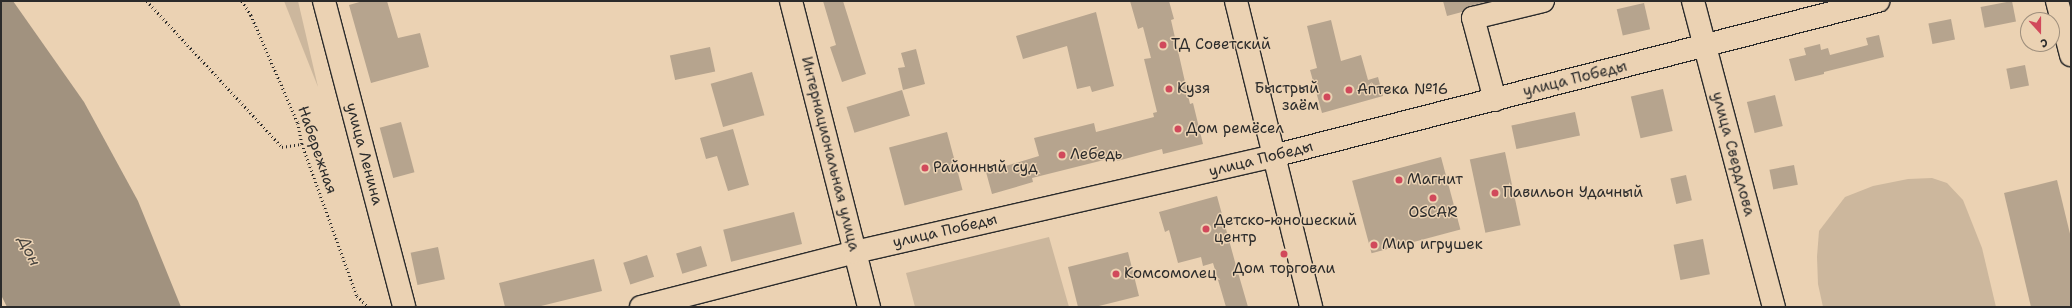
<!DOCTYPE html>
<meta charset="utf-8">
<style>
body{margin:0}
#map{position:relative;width:2072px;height:308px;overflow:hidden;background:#ebd2b3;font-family:"Shantell Sans",sans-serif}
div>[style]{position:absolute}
.green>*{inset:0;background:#ccb79d}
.water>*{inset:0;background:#a1927f}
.building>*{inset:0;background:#b6a48e;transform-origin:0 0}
.path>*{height:2.5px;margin-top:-1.25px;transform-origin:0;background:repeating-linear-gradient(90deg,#2b2b2b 0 1px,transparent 0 4px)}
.roads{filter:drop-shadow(1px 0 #2b2b2b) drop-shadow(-1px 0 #2b2b2b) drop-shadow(0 1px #2b2b2b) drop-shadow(0 -1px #2b2b2b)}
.minor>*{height:22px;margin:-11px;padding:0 11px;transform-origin:11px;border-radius:11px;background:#ebd2b3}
.major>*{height:22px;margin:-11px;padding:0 11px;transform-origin:11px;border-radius:11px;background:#ebd2b3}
.dots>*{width:11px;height:11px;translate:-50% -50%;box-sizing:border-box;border:2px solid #ebd2b3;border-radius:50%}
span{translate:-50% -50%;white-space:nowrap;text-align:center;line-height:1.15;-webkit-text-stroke:3px #ebd2b3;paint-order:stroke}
.poi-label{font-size:15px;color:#2b2b2b}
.left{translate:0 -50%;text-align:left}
.right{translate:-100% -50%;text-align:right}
.street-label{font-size:15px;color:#2b2b2b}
.water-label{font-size:16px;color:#484540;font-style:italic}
.frame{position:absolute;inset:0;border:2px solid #2b2b2b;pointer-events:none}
.north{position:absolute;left:2020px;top:12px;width:40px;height:40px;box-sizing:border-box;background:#ebd2b3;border:1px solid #9e8f7d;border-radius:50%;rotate:159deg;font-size:11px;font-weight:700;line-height:16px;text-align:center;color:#2b2b2b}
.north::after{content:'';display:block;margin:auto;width:14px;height:18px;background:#d1495b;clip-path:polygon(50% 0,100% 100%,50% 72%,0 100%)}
</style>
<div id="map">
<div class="green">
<i style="clip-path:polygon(284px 1px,298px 1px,318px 87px)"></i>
<i style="clip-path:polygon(1932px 178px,1947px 183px,1963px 200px,1982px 248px,1996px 307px,1823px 307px,1818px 284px,1817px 257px,1819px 231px,1845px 197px,1873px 186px,1908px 179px)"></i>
<i style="clip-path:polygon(1049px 237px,1069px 307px,915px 307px,906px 273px)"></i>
</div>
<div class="water">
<i style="clip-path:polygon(1px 1px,13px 1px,84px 102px,138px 201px,181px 307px,7px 307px,1px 295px)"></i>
</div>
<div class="building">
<i style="clip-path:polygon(363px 1px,387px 1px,398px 38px,420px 33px,429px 67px,371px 83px,349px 5px)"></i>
<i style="clip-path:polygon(823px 1px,843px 1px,866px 74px,842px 82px,830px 47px,836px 45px)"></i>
<i style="clip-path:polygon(1130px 1px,1169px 1px,1174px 19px,1171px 20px,1190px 104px,1193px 103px,1203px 144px,1163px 154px,1162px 149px,1117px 161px,1116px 157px,1032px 178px,1033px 182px,992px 194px,986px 172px,1039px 156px,1034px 138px,1094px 123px,1096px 132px,1154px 117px,1153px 113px,1157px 112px,1144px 59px,1151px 58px,1143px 27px,1138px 29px)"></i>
<i style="clip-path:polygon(1443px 1px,1489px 1px,1470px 6px,1462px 12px,1447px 16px)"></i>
<i style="left:2012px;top:1px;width:21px;height:32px;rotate:79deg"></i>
<i style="left:1644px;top:3px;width:27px;height:28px;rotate:77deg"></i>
<i style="clip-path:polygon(1096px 12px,1114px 86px,1092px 92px,1090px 86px,1077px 89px,1067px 46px,1023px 59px,1016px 36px)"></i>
<i style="left:1951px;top:19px;width:21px;height:23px;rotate:79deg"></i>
<i style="clip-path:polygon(1331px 20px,1341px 61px,1361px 55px,1368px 80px,1378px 77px,1383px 96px,1322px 113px,1310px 70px,1317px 68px,1307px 26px)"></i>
<i style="clip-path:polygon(1879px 35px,1884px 57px,1824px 72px,1824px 74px,1795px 81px,1789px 59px,1806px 55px,1804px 48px,1820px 44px,1821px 50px,1828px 48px,1830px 55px,1868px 45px,1866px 38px)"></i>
<i style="left:710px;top:47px;width:25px;height:41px;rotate:78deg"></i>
<i style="clip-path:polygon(916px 49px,925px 84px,903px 90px,898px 68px,905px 67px,901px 53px)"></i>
<i style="left:2025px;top:65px;width:21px;height:19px;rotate:79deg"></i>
<i style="left:752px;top:72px;width:45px;height:43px;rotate:74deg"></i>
<i style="left:1663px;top:89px;width:43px;height:33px;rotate:77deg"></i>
<i style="left:902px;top:90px;width:27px;height:58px;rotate:73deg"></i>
<i style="left:1775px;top:95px;width:32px;height:29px;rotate:76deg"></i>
<i style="left:1575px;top:112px;width:24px;height:65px;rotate:78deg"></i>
<i style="left:401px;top:122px;width:52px;height:22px;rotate:75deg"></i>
<i style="clip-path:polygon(733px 129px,749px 185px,728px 191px,717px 156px,706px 159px,700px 138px)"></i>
<i style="left:947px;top:132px;width:60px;height:60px;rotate:75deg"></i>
<i style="left:1505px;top:152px;width:75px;height:36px;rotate:78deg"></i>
<i style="left:1441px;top:157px;width:75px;height:92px;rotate:75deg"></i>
<i style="left:1794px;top:165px;width:20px;height:25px;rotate:79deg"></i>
<i style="left:1686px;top:175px;width:26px;height:16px;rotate:77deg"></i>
<i style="clip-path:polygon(2057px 180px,2071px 238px,2071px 307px,2031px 307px,2004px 193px)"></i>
<i style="clip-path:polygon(1217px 196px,1235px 262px,1248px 307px,1226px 307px,1213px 263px,1203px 266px,1201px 257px,1178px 263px,1169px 230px,1165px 232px,1159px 212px)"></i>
<i style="left:794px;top:212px;width:33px;height:73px;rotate:76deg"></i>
<i style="left:1703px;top:239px;width:36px;height:30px;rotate:79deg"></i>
<i style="left:701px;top:246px;width:21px;height:26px;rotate:73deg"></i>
<i style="left:438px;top:247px;width:33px;height:28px;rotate:78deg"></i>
<i style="clip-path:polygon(1128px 252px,1139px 296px,1095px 307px,1078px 307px,1068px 267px)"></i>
<i style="left:647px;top:255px;width:23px;height:25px;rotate:72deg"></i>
<i style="clip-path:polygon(594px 259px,602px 291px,537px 307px,505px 307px,499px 283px)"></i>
</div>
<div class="path">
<i style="left:147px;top:1px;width:199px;rotate:47.2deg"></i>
<i style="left:282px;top:147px;width:20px;rotate:-9deg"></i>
<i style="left:242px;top:1px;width:17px;rotate:57deg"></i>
<i style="left:251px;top:15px;width:118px;rotate:66.5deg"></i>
<i style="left:298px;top:123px;width:21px;rotate:79deg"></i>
<i style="left:302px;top:144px;width:162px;rotate:70.1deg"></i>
<i style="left:357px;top:296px;width:16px;rotate:43deg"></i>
</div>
<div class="roads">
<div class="minor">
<i style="left:791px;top:1px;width:316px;rotate:75.7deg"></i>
<i style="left:1693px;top:1px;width:317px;rotate:75.2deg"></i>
<i style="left:2057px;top:1px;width:56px;rotate:75.5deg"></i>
<i style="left:1495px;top:100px;width:85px;rotate:-105deg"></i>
<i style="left:1473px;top:18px;width:72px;rotate:-13.7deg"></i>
<i style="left:641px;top:307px;width:221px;rotate:-14.4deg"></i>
<i style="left:855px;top:252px;width:429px;rotate:-12.9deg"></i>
<i style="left:1273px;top:156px;width:625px;rotate:-14.37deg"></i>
</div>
<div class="major">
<i style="left:324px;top:1px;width:316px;rotate:75.3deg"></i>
<i style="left:1236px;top:1px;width:315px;rotate:76.2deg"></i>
</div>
</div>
<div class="dots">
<i style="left:1163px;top:45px;background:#d1495b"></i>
<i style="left:1169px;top:89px;background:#d1495b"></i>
<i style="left:1349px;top:90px;background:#d1495b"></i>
<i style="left:1327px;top:97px;background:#d1495b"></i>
<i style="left:1178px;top:129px;background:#d1495b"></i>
<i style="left:1062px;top:155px;background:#d1495b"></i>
<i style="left:925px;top:168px;background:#d1495b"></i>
<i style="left:1399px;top:180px;background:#d1495b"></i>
<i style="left:1495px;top:193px;background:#d1495b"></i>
<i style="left:1433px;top:198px;background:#d1495b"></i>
<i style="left:1206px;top:229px;background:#d1495b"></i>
<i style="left:1374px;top:245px;background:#d1495b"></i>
<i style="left:1284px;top:254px;background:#d1495b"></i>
<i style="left:1116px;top:274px;background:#d1495b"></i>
</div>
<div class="poi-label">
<span class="left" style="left:1171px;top:45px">ТД Советский</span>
<span class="right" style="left:1319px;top:97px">Быстрый<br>заём</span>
<span class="left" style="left:1177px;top:89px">Кузя</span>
<span class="left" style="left:1357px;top:90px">Аптека №16</span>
<span class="left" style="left:1186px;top:129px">Дом ремёсел</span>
<span class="left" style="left:1070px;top:155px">Лебедь</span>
<span class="left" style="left:933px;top:168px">Районный суд</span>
<span class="left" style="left:1407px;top:180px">Магнит</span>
<span class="left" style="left:1503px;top:193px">Павильон Удачный</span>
<span style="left:1433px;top:213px">OSCAR</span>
<span class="left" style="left:1214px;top:229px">Детско-юношеский<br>центр</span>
<span class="left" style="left:1382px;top:245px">Мир игрушек</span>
<span style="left:1284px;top:269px">Дом торговли</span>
<span class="left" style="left:1124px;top:274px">Комсомолец</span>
</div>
<div class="street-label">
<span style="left:1575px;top:79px;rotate:-14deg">улица Победы</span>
<span style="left:317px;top:150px;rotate:71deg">Набережная</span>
<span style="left:364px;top:154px;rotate:75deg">улица Ленина</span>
<span style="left:830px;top:154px;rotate:76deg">Интернациональная улица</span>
<span style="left:1733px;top:154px;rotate:75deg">улица Свердлова</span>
<span style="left:1261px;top:159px;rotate:-14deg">улица Победы</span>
<span style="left:945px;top:231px;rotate:-13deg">улица Победы</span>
</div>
<div class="water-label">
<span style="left:29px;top:251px;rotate:64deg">Дон</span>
</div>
<div class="frame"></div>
<div class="north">С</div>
</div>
